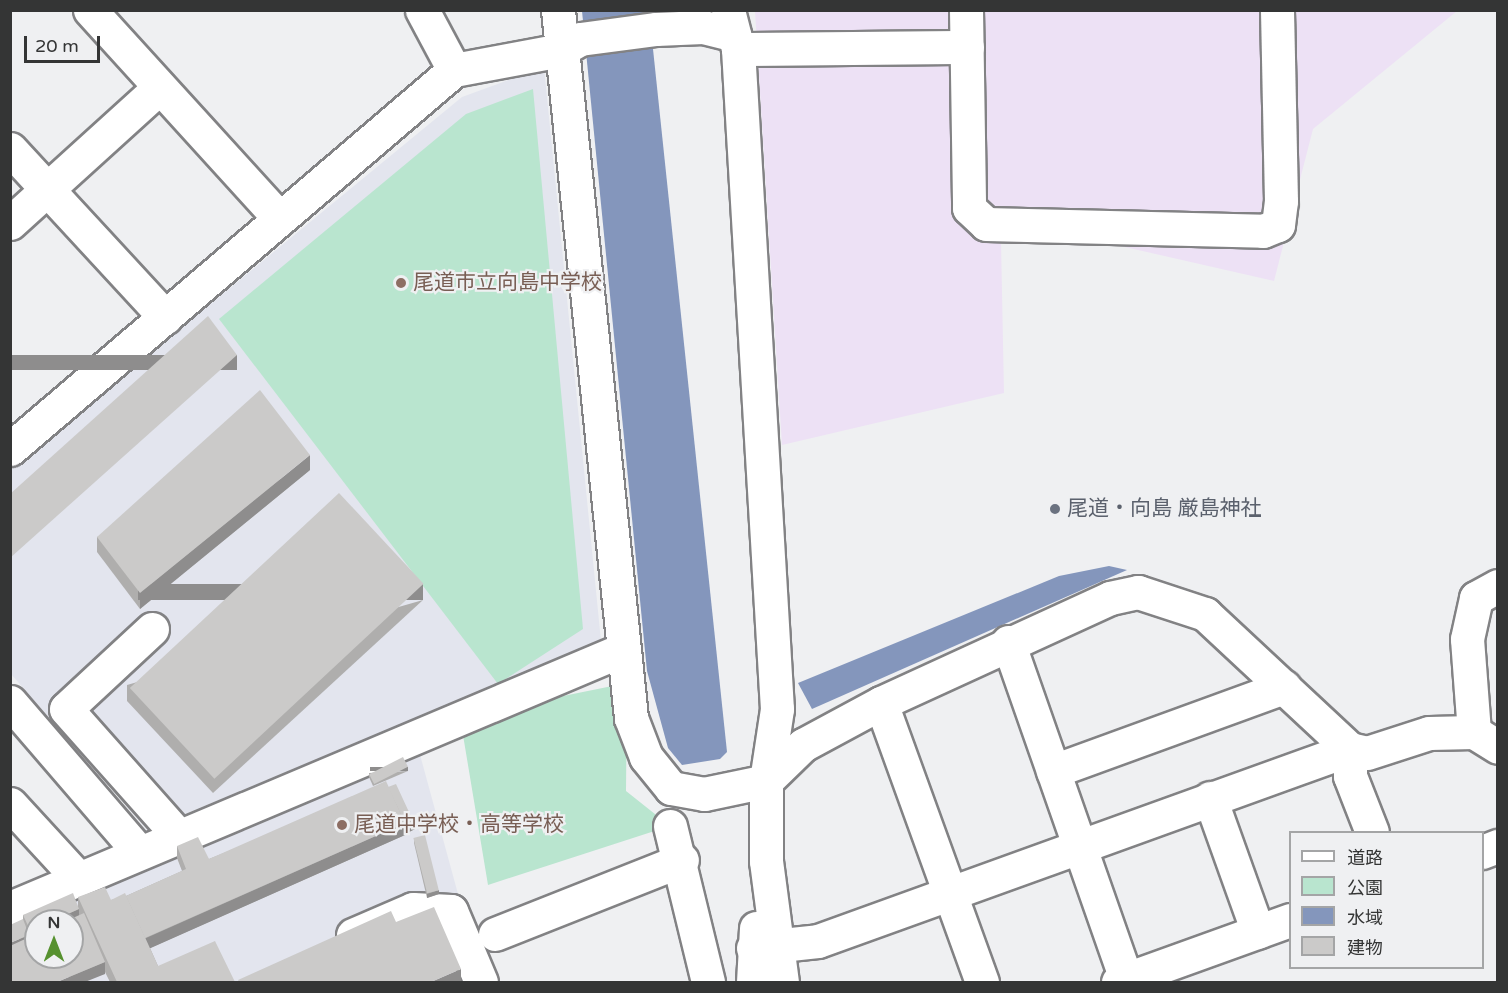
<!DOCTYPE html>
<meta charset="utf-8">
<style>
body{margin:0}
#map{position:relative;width:1508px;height:993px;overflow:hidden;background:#eff0f2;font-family:"Varela Round","Noto Sans JP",sans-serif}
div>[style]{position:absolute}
.industrial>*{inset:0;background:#ede1f5}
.built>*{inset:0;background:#e3e5ee}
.green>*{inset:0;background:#b9e5cf}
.water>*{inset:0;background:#8496bc}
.roads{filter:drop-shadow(2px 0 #828284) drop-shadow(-2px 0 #828284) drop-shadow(0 2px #828284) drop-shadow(0 -2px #828284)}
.minor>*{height:33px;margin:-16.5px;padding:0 16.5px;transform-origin:16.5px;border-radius:16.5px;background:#fff}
.wall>*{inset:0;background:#afaead}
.shaded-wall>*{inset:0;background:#8e8d8d;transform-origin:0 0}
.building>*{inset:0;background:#cbcac9;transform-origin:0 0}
.dots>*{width:16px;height:16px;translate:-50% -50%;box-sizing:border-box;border:3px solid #eff0f2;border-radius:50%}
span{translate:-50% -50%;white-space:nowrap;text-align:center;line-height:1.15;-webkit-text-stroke:4.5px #eff0f2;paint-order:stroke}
.education-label{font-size:21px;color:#785e54}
.left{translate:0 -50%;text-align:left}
.worship-label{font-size:21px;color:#5b616d}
.frame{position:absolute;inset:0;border:12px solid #343535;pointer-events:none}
.legend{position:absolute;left:1289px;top:831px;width:195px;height:138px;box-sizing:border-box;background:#eff0f2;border:2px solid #a4a5a6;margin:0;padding:8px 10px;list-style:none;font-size:18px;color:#343535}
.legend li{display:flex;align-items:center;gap:12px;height:30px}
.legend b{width:30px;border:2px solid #a4a5a6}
.north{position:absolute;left:24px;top:909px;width:60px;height:60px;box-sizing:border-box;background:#eff0f2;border:2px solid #a4a5a6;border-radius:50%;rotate:0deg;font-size:16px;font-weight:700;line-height:24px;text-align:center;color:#343535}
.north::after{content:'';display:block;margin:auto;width:21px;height:27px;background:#56912f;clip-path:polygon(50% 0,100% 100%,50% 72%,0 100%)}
.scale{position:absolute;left:24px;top:36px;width:76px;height:27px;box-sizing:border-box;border:3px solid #343535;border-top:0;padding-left:8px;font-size:18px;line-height:21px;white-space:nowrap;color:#343535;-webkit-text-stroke:4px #eff0f2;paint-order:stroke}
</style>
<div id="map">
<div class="industrial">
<i style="clip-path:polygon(755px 11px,1457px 11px,1313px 129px,1274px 281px,1103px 242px,1001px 241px,1004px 393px,782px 445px)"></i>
</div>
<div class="built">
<i style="clip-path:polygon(544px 67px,601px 641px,147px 830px,11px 674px,10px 469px,462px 97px)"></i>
<i style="clip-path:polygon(evenodd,419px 751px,482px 982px,11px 982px,11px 925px,419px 751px,36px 921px,72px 921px,72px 957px,36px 957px,36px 921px)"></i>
</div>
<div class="green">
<i style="clip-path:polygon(533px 89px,583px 629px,498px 684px,219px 319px,466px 114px)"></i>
<i style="clip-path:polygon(627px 683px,626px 791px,670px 826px,488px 885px,460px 717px)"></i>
</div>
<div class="water">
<i style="clip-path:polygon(582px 11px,649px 11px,727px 752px,720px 759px,682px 765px,668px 748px,647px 671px)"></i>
<i style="clip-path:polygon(1109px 566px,1127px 570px,812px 709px,798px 683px,1059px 576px)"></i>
</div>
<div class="roads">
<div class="minor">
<i style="left:90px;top:10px;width:282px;rotate:47.7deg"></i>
<i style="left:422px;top:10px;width:68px;rotate:61.9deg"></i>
<i style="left:558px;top:10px;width:712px;rotate:84.11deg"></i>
<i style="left:631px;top:718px;width:42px;rotate:69deg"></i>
<i style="left:646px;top:757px;width:40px;rotate:51deg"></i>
<i style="left:671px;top:788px;width:34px;rotate:10deg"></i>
<i style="left:704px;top:794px;width:63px;rotate:-11.8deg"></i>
<i style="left:766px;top:781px;width:52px;rotate:-44.2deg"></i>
<i style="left:803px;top:745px;width:89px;rotate:-28.3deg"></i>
<i style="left:881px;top:703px;width:252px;rotate:-24.6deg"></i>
<i style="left:1110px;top:598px;width:29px;rotate:-12deg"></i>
<i style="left:1138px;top:592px;width:71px;rotate:18.2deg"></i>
<i style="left:1205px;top:614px;width:198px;rotate:43deg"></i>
<i style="left:1350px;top:749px;width:17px;rotate:13deg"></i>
<i style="left:1367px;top:753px;width:65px;rotate:-17.9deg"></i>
<i style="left:1429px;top:733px;width:45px;rotate:-1.3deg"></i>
<i style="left:1474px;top:732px;width:28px;rotate:32deg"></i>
<i style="left:728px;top:10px;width:40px;rotate:75.6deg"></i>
<i style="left:738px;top:49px;width:661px;rotate:86.62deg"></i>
<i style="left:777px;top:709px;width:73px;rotate:98.7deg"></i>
<i style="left:766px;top:781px;width:80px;rotate:90deg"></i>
<i style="left:766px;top:861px;width:122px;rotate:82.5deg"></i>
<i style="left:966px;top:10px;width:198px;rotate:89.1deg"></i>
<i style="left:969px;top:208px;width:23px;rotate:43deg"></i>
<i style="left:986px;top:224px;width:277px;rotate:1.4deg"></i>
<i style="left:1263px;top:231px;width:16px;rotate:-22deg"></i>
<i style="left:1278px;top:225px;width:24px;rotate:-83deg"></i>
<i style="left:1281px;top:201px;width:191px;rotate:-91.2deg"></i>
<i style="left:738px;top:49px;width:229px;rotate:-0.5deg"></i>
<i style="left:10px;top:149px;width:229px;rotate:47.3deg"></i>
<i style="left:10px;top:223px;width:202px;rotate:-42.2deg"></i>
<i style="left:10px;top:449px;width:584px;rotate:-40.48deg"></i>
<i style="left:454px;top:70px;width:109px;rotate:-10.6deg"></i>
<i style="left:561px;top:50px;width:22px;rotate:-30deg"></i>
<i style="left:580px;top:39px;width:77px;rotate:-7.5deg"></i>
<i style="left:656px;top:29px;width:47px;rotate:-2.4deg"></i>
<i style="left:703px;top:27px;width:32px;rotate:14deg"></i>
<i style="left:152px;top:629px;width:117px;rotate:137.1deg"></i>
<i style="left:66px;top:709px;width:169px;rotate:48.4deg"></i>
<i style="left:1008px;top:642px;width:357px;rotate:70.7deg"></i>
<i style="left:10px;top:702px;width:198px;rotate:49.3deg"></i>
<i style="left:881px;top:703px;width:297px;rotate:70.1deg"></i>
<i style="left:1474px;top:732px;width:93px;rotate:-94.3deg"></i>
<i style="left:1467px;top:639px;width:42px;rotate:-77.6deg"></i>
<i style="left:1476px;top:598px;width:25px;rotate:-29deg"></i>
<i style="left:1053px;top:771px;width:246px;rotate:-20deg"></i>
<i style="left:1210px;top:798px;width:142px;rotate:70.3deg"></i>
<i style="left:10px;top:804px;width:100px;rotate:47.4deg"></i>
<i style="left:670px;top:826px;width:161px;rotate:76.3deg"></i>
<i style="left:1482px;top:852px;width:17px;rotate:-21deg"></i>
<i style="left:10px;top:908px;width:664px;rotate:-22.86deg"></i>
<i style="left:495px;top:934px;width:201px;rotate:-21.6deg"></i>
<i style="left:353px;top:935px;width:65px;rotate:-23.4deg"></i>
<i style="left:413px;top:909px;width:38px;rotate:3deg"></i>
<i style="left:451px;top:911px;width:77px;rotate:67.1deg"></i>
<i style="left:753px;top:948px;width:65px;rotate:-6.1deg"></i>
<i style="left:818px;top:941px;width:566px;rotate:-19.84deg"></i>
<i style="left:1350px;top:749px;width:27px;rotate:90deg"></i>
<i style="left:1350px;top:776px;width:60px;rotate:68.6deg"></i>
<i style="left:753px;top:982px;width:54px;rotate:-86.8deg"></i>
<i style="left:1118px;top:982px;width:183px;rotate:-19.8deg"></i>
</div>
</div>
<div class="wall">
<i style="clip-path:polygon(310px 470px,140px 609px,97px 552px,97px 537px)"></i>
<i style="clip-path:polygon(423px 600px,213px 793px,127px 701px,127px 685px)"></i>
<i style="clip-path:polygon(408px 771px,373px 786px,369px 777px,369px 773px)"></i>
<i style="clip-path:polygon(evenodd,388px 787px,415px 829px,405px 834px,405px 835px,150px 948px,158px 966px,235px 982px,110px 982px,105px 972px,105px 974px,10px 982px,23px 920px,23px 915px,78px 907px,78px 897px,111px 900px,126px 896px,182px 871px,177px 858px,177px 846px,209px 859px,388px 787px,36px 921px,72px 921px,36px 957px,36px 921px)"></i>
<i style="clip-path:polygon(414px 839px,439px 894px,427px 898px,414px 843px)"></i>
</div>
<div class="shaded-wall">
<i style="left:237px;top:355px;width:15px;height:305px;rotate:90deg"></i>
<i style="clip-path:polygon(310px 455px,310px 470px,140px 609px,140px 593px)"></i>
<i style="left:423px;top:584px;width:16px;height:285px;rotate:90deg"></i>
<i style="left:408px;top:767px;width:4px;height:38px;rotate:90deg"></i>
<i style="clip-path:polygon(405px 823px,415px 825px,415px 829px,405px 834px,405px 835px,144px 951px,144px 939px)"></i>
<i style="clip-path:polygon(439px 890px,439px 894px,427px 898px,427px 894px)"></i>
<i style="clip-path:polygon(79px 909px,79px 917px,71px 921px,51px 921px)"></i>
<i style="clip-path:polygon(36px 927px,36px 936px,30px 938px,30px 930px)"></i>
<i style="clip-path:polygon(29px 935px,29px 939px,10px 947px,10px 943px)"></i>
<i style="clip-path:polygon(105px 962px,105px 974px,85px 982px,57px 982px)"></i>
<i style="clip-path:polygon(461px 969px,461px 981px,458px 982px,431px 982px)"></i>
</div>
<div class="building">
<i style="clip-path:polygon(208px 316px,237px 355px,10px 558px,10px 494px)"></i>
<i style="clip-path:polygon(260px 390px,310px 455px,140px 593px,97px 537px)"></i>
<i style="left:339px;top:493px;width:124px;height:286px;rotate:47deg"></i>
<i style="left:403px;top:757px;width:11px;height:38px;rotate:63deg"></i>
<i style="clip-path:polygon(386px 781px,405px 823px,145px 938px,126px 896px,186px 869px,177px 846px,198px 837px,209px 859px)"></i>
<i style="clip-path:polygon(396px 784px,415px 825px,405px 830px,405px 823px,388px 787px)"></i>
<i style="left:425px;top:835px;width:57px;height:12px;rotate:76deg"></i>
<i style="clip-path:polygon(105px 887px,111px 900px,125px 893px,158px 966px,215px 941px,235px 982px,117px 982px,78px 897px)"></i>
<i style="clip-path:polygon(73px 893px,79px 909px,59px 918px,58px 916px,48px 921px,36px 921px,36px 927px,30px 930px,23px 915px)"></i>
<i style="clip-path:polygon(434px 907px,461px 969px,431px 982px,239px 982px,238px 980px,391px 911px,396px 922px)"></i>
<i style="clip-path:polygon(84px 913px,105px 962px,57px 982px,10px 982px,10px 946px,36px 934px,36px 957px,72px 957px,72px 921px,66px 921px)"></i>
<i style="clip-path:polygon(58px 916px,60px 921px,48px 921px)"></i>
<i style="clip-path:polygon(23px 919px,29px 935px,10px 943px,10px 925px)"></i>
</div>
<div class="dots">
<i style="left:401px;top:283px;background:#8d6e63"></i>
<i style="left:1055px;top:509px;background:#6b7280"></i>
<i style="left:342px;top:825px;background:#8d6e63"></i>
</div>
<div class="education-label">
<span class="left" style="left:413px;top:283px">尾道市立向島中学校</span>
<span class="left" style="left:354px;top:825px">尾道中学校・高等学校</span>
</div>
<div class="worship-label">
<span class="left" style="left:1067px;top:509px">尾道・向島 厳島神社</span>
</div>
<div class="frame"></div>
<ul class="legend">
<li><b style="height:8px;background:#fff"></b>道路</li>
<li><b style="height:16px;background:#b9e5cf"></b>公園</li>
<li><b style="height:16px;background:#8496bc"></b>水域</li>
<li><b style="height:16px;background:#cbcac9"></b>建物</li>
</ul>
<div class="north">N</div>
<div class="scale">20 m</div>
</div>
